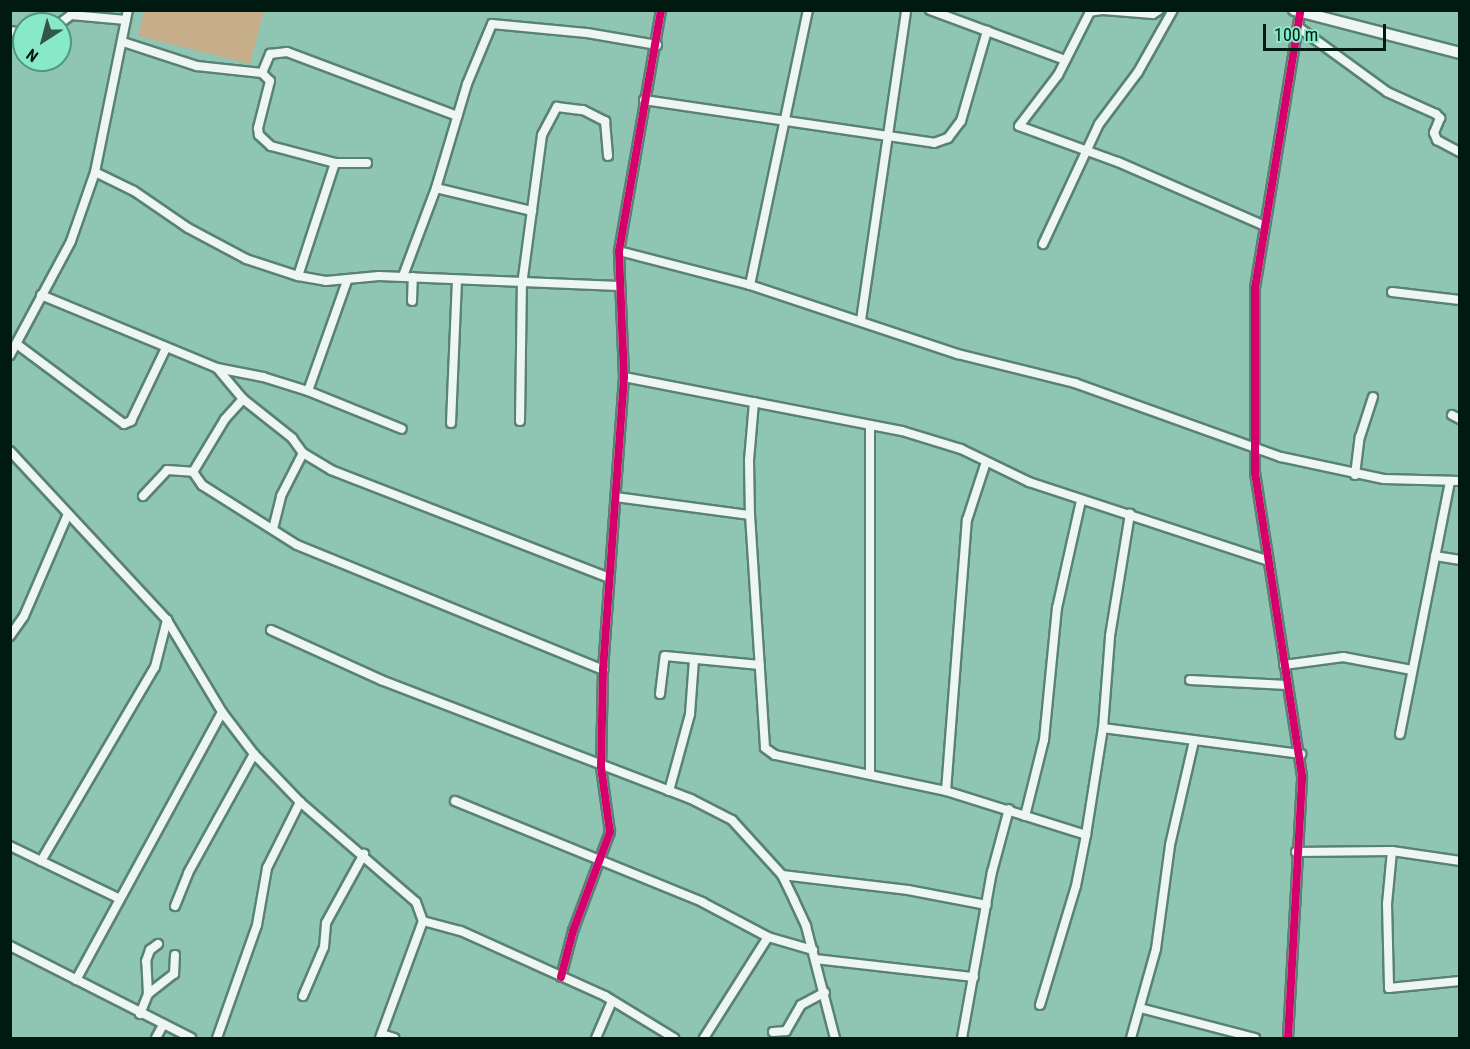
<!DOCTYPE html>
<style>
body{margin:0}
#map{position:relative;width:1470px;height:1049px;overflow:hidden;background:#8fc6b3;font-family:"Roboto Condensed",sans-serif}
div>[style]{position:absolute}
.green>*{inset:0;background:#c7ae8a}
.roads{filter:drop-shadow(2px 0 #598275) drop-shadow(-2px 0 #598275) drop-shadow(0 2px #598275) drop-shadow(0 -2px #598275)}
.street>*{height:8px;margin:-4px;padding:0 4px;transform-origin:4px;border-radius:4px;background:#eef6f4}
.secondary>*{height:10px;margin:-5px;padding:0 5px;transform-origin:5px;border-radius:5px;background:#eef6f4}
.cycleway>*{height:8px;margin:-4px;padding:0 4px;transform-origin:4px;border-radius:4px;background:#d6006c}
span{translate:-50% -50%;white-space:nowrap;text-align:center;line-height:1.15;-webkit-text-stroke:4.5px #87e9c7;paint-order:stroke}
.frame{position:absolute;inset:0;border:12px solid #001a11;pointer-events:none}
.north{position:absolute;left:12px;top:12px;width:60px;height:60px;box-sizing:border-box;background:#87e9c7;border:2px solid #51967e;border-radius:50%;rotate:216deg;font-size:16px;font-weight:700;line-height:24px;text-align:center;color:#001a11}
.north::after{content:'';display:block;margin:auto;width:21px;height:27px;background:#32564a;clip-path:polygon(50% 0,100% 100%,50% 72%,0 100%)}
.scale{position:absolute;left:1263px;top:24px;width:123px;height:27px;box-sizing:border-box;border:3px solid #001a11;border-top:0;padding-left:8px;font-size:18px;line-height:21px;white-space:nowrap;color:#001a11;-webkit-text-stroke:4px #87e9c7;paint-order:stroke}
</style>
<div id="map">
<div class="green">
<i style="clip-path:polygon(144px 11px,144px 10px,264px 11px,250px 64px,138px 36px)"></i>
</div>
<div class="roads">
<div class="street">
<i style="left:930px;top:10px;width:144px;rotate:20.3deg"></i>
<i style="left:1102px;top:10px;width:12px;rotate:171deg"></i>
<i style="left:1090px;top:12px;width:71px;rotate:116.9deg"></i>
<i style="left:1058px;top:75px;width:64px;rotate:127.4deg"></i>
<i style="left:1019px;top:126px;width:105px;rotate:20deg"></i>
<i style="left:1118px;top:162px;width:160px;rotate:23.5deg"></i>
<i style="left:1103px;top:10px;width:50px;rotate:4.6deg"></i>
<i style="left:1153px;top:14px;width:7px;rotate:-34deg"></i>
<i style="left:59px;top:24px;width:15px;rotate:-37deg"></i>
<i style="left:71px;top:15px;width:55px;rotate:5.2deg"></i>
<i style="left:1298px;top:27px;width:110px;rotate:36.1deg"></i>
<i style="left:1387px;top:92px;width:54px;rotate:24.2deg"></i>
<i style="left:1436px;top:114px;width:6px;rotate:45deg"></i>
<i style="left:1440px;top:118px;width:16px;rotate:112deg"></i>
<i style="left:1434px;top:133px;width:8px;rotate:67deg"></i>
<i style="left:1437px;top:140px;width:26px;rotate:28deg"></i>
<i style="left:10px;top:31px;width:14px;rotate:8deg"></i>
<i style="left:123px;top:42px;width:78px;rotate:18deg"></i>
<i style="left:197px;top:66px;width:65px;rotate:6.1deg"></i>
<i style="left:262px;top:73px;width:11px;rotate:45deg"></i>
<i style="left:270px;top:81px;width:49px;rotate:104.3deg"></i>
<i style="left:258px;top:128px;width:7px;rotate:82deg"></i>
<i style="left:259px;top:135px;width:16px;rotate:43deg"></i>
<i style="left:271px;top:146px;width:66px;rotate:14.9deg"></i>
<i style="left:335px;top:163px;width:32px"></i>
<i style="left:262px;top:73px;width:21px;rotate:-67deg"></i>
<i style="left:270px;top:54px;width:17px;rotate:-7deg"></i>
<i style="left:287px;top:52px;width:182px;rotate:20.6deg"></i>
<i style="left:644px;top:100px;width:293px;rotate:8.4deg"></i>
<i style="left:934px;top:143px;width:15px;rotate:-20deg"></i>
<i style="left:948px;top:138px;width:21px;rotate:-53deg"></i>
<i style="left:961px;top:121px;width:94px;rotate:-73.9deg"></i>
<i style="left:95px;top:172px;width:43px;rotate:26deg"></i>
<i style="left:134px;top:191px;width:65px;rotate:34.4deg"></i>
<i style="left:188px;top:228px;width:66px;rotate:28.1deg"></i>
<i style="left:246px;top:259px;width:55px;rotate:18.1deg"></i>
<i style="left:298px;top:276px;width:28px;rotate:10deg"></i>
<i style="left:326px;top:281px;width:53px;rotate:-5.4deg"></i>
<i style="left:379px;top:276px;width:240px;rotate:2.4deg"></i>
<i style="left:436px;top:188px;width:99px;rotate:13.5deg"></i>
<i style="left:1043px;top:244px;width:132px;rotate:-65deg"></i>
<i style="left:1099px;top:124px;width:65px;rotate:-53.1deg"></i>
<i style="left:1138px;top:72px;width:71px;rotate:-60.6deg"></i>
<i style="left:619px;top:251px;width:135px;rotate:14.5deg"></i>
<i style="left:750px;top:285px;width:219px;rotate:18.4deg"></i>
<i style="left:958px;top:354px;width:121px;rotate:13.9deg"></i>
<i style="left:1075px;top:383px;width:219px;rotate:19.8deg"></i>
<i style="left:1281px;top:457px;width:105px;rotate:12.1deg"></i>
<i style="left:1384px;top:479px;width:76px;rotate:1.5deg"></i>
<i style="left:298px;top:276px;width:119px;rotate:-71.9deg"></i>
<i style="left:403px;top:276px;width:94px;rotate:-69.4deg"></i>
<i style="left:436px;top:188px;width:109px;rotate:-73.4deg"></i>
<i style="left:467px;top:84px;width:65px;rotate:-67.4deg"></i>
<i style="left:492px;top:24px;width:95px;rotate:5.4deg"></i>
<i style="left:587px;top:33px;width:71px;rotate:9.7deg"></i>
<i style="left:750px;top:285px;width:281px;rotate:-78.1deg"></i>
<i style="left:1392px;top:292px;width:68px;rotate:6.7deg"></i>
<i style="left:41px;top:295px;width:191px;rotate:22.5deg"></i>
<i style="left:217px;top:368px;width:40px;rotate:50deg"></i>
<i style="left:243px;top:399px;width:63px;rotate:38.5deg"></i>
<i style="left:292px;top:438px;width:19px;rotate:54deg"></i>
<i style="left:303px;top:453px;width:33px;rotate:31deg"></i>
<i style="left:331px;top:470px;width:298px;rotate:21.2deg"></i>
<i style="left:412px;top:301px;width:24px;rotate:-88deg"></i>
<i style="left:861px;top:320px;width:313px;rotate:-81.7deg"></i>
<i style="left:18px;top:345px;width:132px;rotate:36.7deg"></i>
<i style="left:124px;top:424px;width:8px;rotate:-23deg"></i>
<i style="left:131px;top:421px;width:81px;rotate:-64.4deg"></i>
<i style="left:10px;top:355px;width:129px;rotate:-61.8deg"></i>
<i style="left:71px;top:241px;width:73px;rotate:-70.8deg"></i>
<i style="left:95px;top:172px;width:165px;rotate:-78.5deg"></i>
<i style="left:217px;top:368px;width:47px;rotate:11.1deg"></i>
<i style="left:263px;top:377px;width:47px;rotate:17.3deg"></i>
<i style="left:308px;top:391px;width:101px;rotate:22deg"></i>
<i style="left:624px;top:377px;width:283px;rotate:11deg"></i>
<i style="left:902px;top:431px;width:62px;rotate:17deg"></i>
<i style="left:961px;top:449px;width:76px;rotate:25.9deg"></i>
<i style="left:1029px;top:482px;width:250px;rotate:18.2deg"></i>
<i style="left:308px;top:391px;width:117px;rotate:-70.5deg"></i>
<i style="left:243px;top:399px;width:27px;rotate:132deg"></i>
<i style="left:225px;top:419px;width:62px;rotate:121.1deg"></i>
<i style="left:193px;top:472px;width:16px;rotate:55deg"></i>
<i style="left:202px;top:485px;width:112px;rotate:32.3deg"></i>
<i style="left:297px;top:545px;width:331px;rotate:22.2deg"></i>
<i style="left:754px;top:402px;width:58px;rotate:94.9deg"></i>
<i style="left:749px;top:460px;width:55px;rotate:89deg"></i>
<i style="left:750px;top:515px;width:233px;rotate:86.3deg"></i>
<i style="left:765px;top:748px;width:12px;rotate:35deg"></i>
<i style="left:775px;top:755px;width:175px;rotate:11.9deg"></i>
<i style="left:946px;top:791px;width:147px;rotate:17.4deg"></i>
<i style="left:1452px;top:415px;width:9px;rotate:27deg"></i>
<i style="left:520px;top:421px;width:136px;rotate:-89.2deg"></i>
<i style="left:522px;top:285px;width:151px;rotate:-82.4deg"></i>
<i style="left:542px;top:135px;width:32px;rotate:-62deg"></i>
<i style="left:557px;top:107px;width:26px;rotate:7deg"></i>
<i style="left:583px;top:110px;width:25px;rotate:27deg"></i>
<i style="left:605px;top:121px;width:35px;rotate:85deg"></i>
<i style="left:451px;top:423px;width:142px;rotate:-87.6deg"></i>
<i style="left:10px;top:451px;width:231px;rotate:47.1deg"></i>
<i style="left:167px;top:620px;width:107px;rotate:59.1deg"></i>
<i style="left:222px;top:712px;width:53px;rotate:52.7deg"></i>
<i style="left:254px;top:754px;width:66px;rotate:46.2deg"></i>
<i style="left:300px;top:802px;width:153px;rotate:40.8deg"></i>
<i style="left:416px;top:902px;width:20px;rotate:70deg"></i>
<i style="left:423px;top:921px;width:125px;rotate:110.2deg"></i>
<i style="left:1355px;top:475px;width:38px;rotate:-83deg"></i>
<i style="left:1360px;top:437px;width:42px;rotate:-72deg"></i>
<i style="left:143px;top:496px;width:35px;rotate:-47deg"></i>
<i style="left:167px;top:470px;width:26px;rotate:4deg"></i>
<i style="left:616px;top:497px;width:135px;rotate:7.7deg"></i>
<i style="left:273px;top:529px;width:34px;rotate:-76deg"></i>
<i style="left:281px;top:496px;width:48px;rotate:-62.9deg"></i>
<i style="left:1435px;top:556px;width:25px;rotate:9deg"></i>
<i style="left:271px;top:630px;width:121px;rotate:24.4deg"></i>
<i style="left:381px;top:680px;width:332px;rotate:21deg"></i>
<i style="left:691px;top:799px;width:46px;rotate:27.1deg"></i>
<i style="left:732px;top:820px;width:74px;rotate:47.7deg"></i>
<i style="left:782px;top:875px;width:28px;rotate:64deg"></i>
<i style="left:794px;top:900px;width:29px;rotate:65deg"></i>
<i style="left:806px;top:926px;width:116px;rotate:75.5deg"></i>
<i style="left:10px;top:636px;width:24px;rotate:-55deg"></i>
<i style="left:24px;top:616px;width:111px;rotate:-66.7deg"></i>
<i style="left:1284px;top:665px;width:60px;rotate:-7.7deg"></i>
<i style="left:1343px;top:657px;width:70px;rotate:10.7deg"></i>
<i style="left:1190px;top:680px;width:97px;rotate:3deg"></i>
<i style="left:660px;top:694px;width:38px;rotate:-83deg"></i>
<i style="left:665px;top:656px;width:95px;rotate:5.4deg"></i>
<i style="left:1103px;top:728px;width:200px;rotate:7.5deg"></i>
<i style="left:1400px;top:734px;width:258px;rotate:-78.8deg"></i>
<i style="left:870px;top:774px;width:349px;rotate:-90deg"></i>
<i style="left:669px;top:791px;width:80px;rotate:-74.7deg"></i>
<i style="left:690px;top:714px;width:55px;rotate:-85.8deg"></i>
<i style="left:946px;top:791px;width:272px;rotate:-85.6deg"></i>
<i style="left:967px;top:520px;width:61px;rotate:-71.9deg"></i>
<i style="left:455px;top:801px;width:267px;rotate:22.2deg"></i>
<i style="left:702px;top:902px;width:75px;rotate:27.9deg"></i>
<i style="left:768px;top:937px;width:120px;rotate:122.4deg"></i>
<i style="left:1025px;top:816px;width:78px;rotate:-76deg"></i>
<i style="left:1044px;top:740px;width:133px;rotate:-84.4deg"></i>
<i style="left:1057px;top:608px;width:110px;rotate:-77.4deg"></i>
<i style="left:10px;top:846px;width:122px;rotate:25.7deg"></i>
<i style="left:1392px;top:851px;width:53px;rotate:95.4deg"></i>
<i style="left:1387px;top:904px;width:84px;rotate:88.6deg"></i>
<i style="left:1389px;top:988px;width:71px;rotate:-5.6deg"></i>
<i style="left:1296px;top:852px;width:96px;rotate:-0.6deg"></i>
<i style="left:1392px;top:851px;width:69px;rotate:8.4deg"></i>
<i style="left:41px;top:861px;width:225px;rotate:-59.6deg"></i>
<i style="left:155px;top:667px;width:49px;rotate:-75.7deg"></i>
<i style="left:782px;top:875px;width:127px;rotate:6.8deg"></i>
<i style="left:908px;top:890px;width:80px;rotate:10.8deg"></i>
<i style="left:175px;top:906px;width:35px;rotate:-68deg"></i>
<i style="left:188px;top:873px;width:136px;rotate:-61deg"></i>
<i style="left:423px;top:921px;width:39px;rotate:15deg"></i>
<i style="left:461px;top:931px;width:158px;rotate:24.3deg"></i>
<i style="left:605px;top:996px;width:81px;rotate:31.3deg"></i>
<i style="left:768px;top:937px;width:47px;rotate:16.1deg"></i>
<i style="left:10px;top:946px;width:203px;rotate:26.9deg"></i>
<i style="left:815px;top:959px;width:160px;rotate:6.5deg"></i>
<i style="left:561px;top:977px;width:48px;rotate:-75.4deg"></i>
<i style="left:573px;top:931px;width:106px;rotate:-69.5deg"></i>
<i style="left:610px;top:832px;width:66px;rotate:-97.9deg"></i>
<i style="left:601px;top:767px;width:97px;rotate:-88.8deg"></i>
<i style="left:603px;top:670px;width:294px;rotate:-85.9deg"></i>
<i style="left:624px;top:377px;width:126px;rotate:-92.3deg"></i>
<i style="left:619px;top:251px;width:245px;rotate:-80.1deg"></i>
<i style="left:76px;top:980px;width:305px;rotate:-61.4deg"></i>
<i style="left:148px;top:994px;width:33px;rotate:-93deg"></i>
<i style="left:146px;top:961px;width:12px;rotate:-70deg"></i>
<i style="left:150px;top:950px;width:10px;rotate:-37deg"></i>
<i style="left:303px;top:996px;width:53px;rotate:-66.8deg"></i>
<i style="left:324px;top:947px;width:24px;rotate:-85deg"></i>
<i style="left:326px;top:923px;width:79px;rotate:-61.2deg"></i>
<i style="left:1040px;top:1005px;width:124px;rotate:-73.2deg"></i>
<i style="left:1076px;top:886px;width:52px;rotate:-78.9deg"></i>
<i style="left:1086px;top:835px;width:108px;rotate:-81deg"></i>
<i style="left:1103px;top:728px;width:92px;rotate:-85.6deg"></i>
<i style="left:1110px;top:636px;width:124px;rotate:-80.7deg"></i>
<i style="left:1140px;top:1008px;width:119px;rotate:14.6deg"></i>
<i style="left:140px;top:1014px;width:22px;rotate:-68deg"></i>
<i style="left:148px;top:994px;width:33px;rotate:-38deg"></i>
<i style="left:174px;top:974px;width:19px;rotate:-87deg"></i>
<i style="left:773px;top:1032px;width:13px;rotate:-4deg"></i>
<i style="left:786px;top:1031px;width:30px;rotate:-60deg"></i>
<i style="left:801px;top:1005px;width:27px;rotate:-28deg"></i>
<i style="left:382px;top:1034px;width:13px;rotate:18deg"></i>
<i style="left:156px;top:1038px;width:15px;rotate:-62deg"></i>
<i style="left:217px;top:1038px;width:120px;rotate:-70.5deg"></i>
<i style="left:257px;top:925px;width:58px;rotate:-80deg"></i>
<i style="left:267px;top:868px;width:74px;rotate:-63.4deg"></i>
<i style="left:596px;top:1038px;width:40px;rotate:-66.6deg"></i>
<i style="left:962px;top:1038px;width:169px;rotate:-79.8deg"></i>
<i style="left:992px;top:872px;width:65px;rotate:-74.9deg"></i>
<i style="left:1131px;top:1038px;width:92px;rotate:-74.3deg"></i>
<i style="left:1156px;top:949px;width:105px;rotate:-82.3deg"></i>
<i style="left:1170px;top:845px;width:107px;rotate:-77deg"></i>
<i style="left:1288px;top:1038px;width:262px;rotate:-86.9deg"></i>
<i style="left:1302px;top:776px;width:306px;rotate:-98.8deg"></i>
<i style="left:1255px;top:474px;width:186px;rotate:-90deg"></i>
<i style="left:1255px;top:288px;width:279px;rotate:-80.7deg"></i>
</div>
<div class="secondary">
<i style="left:1294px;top:10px;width:171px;rotate:14.5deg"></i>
</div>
</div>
<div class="cycleway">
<i style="left:561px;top:977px;width:48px;rotate:-75.4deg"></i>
<i style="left:573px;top:931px;width:106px;rotate:-69.5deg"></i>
<i style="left:610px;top:832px;width:66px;rotate:-97.9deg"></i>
<i style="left:601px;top:767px;width:97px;rotate:-88.8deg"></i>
<i style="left:603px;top:670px;width:294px;rotate:-85.9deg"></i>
<i style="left:624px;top:377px;width:126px;rotate:-92.3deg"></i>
<i style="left:619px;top:251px;width:245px;rotate:-80.1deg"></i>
<i style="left:1288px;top:1038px;width:262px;rotate:-86.9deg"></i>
<i style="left:1302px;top:776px;width:306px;rotate:-98.8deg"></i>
<i style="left:1255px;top:474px;width:186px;rotate:-90deg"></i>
<i style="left:1255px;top:288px;width:279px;rotate:-80.7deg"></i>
</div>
<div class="frame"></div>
<div class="north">N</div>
<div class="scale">100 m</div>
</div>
